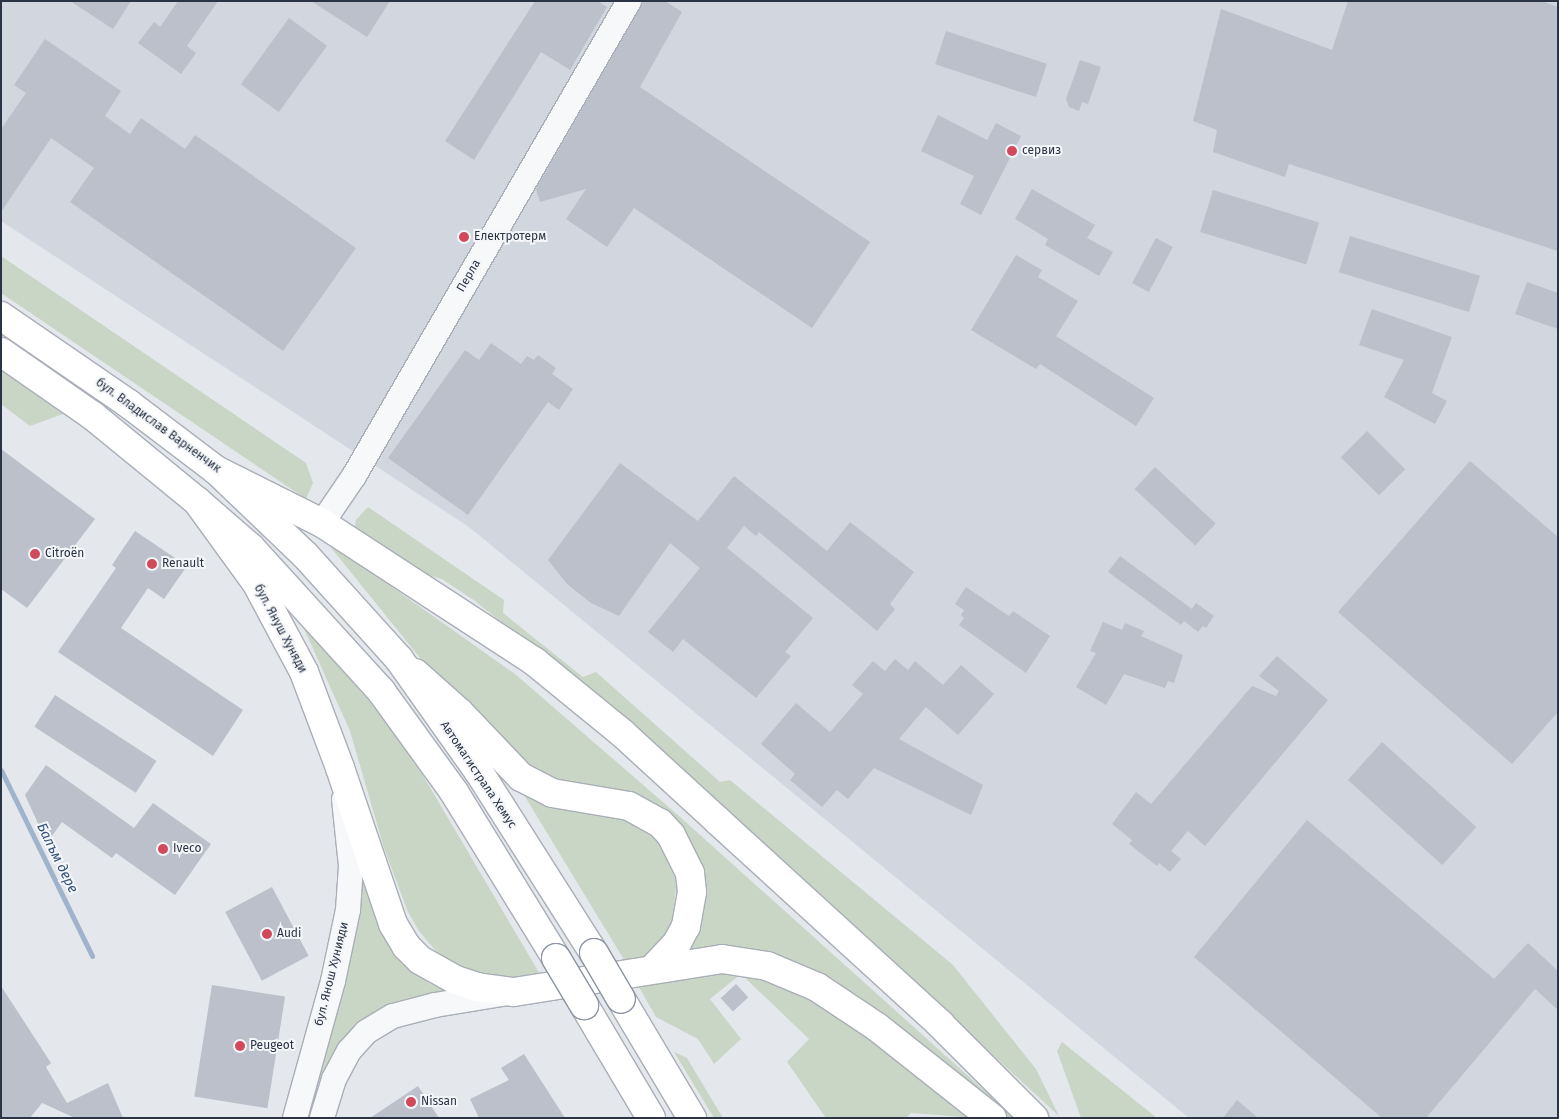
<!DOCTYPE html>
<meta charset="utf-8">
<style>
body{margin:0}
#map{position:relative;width:1559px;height:1119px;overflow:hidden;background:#e4e7ec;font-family:"Fira Sans",sans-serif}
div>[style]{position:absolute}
.built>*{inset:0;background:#d2d6de}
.green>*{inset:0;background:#c9d6c5}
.stream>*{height:5px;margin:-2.5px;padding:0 2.5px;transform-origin:2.5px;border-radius:2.5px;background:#9fb4cc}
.building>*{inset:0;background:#bbc0ca;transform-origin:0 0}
.roads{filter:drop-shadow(1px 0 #a9aeb7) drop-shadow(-1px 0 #a9aeb7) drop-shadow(0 1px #a9aeb7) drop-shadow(0 -1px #a9aeb7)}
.minor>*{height:24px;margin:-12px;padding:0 12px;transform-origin:12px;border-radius:12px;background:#f7f8fa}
.major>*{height:28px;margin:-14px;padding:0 14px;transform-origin:14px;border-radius:14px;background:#fff}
.highway>*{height:28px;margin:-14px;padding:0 14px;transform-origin:14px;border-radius:14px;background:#fff}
.bridges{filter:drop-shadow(1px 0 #8b94a3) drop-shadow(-1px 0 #8b94a3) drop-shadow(0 1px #8b94a3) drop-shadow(0 -1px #8b94a3)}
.highway-bridge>*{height:28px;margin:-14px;padding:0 14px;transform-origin:14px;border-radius:14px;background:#fff}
.dots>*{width:14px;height:14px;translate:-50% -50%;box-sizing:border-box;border:2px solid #f4f6f9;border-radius:50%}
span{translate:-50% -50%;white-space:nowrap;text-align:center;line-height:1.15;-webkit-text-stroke:4px #f4f6f9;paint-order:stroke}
.poi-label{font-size:12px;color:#2b3445}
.left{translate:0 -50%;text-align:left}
.street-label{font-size:12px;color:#2b3445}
.water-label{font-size:14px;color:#34527a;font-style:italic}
.frame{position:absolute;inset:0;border:2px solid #2b3445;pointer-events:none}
</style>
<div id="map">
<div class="built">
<i style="clip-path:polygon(1px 1px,1558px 1px,1558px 1118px,1189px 1118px,469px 527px,1px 221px)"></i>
</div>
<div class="green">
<i style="clip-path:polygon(1px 256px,306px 463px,313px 483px,306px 499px,1px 293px)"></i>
<i style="clip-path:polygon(1px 366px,57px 404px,63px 414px,30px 426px,1px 404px)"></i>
<i style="clip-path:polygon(368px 507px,504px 600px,503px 613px,583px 677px,596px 672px,720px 782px,730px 780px,953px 965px,1036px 1069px,1059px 1116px,710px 794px,576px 682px,475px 601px,442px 579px,417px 572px,354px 530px,356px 520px)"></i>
<i style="clip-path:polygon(324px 539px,515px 674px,679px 816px,1015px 1118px,1006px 1118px,891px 1028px,823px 980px,686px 957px,693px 857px,590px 790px,531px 774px,433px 674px)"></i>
<i style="clip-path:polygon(296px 611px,405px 745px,541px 976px,512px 979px,486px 977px,461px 968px,435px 950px,419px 931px,408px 912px,384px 848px,350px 731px)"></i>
<i style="clip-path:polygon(521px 790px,618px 812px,654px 830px,672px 861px,677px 880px,671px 931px,658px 957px,626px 963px)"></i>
<i style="clip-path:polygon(358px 838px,412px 970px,430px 984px,460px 996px,338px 1051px,319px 1081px,315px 1080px)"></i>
<i style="clip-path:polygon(721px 966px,817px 994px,977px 1118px,911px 1113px,906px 1118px,826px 1118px,787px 1062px,809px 1039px,741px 974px,710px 999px,741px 1039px,714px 1064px,698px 1039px,656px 1017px,635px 980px)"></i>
<i style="clip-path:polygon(1062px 1042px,1157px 1118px,1081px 1118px,1057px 1051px)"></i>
<i style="clip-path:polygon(674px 1052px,687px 1058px,723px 1118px,714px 1118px)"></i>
</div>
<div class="stream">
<i style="left:1px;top:770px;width:207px;rotate:63.9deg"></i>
</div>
<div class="building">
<i style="clip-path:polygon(70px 1px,131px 1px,113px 29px)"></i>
<i style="clip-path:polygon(178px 1px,218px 1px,187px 46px,196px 53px,181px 74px,138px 43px,154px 22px,160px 27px)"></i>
<i style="clip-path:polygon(311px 1px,390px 1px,367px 37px)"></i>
<i style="clip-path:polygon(535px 1px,598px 1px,607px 7px,570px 70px,541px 52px,474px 160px,445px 141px)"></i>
<i style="clip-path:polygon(644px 1px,665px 1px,682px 12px,640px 87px,870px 242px,812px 328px,634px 208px,607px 247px,566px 219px,586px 189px,540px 202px,536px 189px)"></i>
<i style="clip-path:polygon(1348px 1px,1541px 1px,1558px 7px,1558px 251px,1289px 164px,1285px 177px,1213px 152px,1217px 130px,1193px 121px,1221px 9px,1332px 50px)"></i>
<i style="left:289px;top:18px;width:47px;height:82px;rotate:36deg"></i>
<i style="left:946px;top:31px;width:106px;height:35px;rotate:18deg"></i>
<i style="clip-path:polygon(45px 39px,121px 91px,105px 116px,130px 134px,141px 118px,185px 149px,195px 135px,356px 248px,283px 351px,70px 202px,94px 168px,51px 138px,1px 212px,1px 129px,26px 93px,14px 85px)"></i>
<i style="clip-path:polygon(1080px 60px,1101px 67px,1088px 104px,1082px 102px,1079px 111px,1069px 107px,1066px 99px)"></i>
<i style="clip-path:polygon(938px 115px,987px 140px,996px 123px,1021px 136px,981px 215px,960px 204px,974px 176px,921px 151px)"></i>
<i style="clip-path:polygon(1032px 189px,1095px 225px,1087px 238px,1113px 252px,1099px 276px,1045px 245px,1048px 239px,1015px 219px)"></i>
<i style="left:1213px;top:190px;width:111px;height:44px;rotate:17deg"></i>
<i style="left:1350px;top:236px;width:136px;height:38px;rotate:17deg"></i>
<i style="left:1156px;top:238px;width:19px;height:51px;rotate:28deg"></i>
<i style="clip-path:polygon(1016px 255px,1042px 270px,1038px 277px,1078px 301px,1056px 336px,1154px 398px,1136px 426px,1040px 364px,1036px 369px,971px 330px)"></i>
<i style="clip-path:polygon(1527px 282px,1558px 293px,1558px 329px,1515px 314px)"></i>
<i style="clip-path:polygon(1372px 309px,1452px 337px,1432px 393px,1447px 401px,1435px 424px,1384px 397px,1404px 360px,1359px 345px)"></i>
<i style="clip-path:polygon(491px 343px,521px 364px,527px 356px,534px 360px,538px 355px,556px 368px,552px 374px,573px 389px,559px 410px,548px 402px,468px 515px,388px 458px,465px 350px,479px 360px)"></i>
<i style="left:1367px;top:431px;width:54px;height:37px;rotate:45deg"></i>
<i style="clip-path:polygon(1px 449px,95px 519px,27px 608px,1px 589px)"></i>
<i style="clip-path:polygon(1470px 461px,1558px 537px,1558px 712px,1512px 764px,1338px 612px)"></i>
<i style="clip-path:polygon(620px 463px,698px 521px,734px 476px,827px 551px,850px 522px,914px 572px,890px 604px,895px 609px,877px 631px,759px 532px,756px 536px,744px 526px,727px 548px,813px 618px,785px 652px,791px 656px,756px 698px,683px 639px,673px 652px,648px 632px,700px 568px,670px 543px,619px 616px,591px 603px,567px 584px,548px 560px)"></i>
<i style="left:1155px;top:467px;width:83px;height:30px;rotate:43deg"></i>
<i style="clip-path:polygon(135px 531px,187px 566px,164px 599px,148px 588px,121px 628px,243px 710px,213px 756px,58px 652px,116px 568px,112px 565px)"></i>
<i style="clip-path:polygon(1120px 556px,1192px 609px,1196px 603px,1214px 616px,1206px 628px,1203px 626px,1198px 632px,1184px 621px,1181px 625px,1108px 572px)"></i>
<i style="clip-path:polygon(966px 587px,1009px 616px,1013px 611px,1050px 636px,1026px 673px,959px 625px,964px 618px,961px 615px,964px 610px,955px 604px)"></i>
<i style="clip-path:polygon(1103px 622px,1122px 630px,1125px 623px,1144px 631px,1141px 636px,1183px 655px,1174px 683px,1168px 681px,1165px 688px,1124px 674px,1106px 705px,1076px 687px,1096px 653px,1090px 651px)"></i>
<i style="clip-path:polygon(1277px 656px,1328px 700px,1205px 846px,1188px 831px,1171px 851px,1181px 859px,1170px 872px,1159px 863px,1157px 866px,1129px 844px,1132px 840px,1112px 824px,1136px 792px,1151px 804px,1252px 686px,1276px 696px,1279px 691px,1259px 676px)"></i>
<i style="clip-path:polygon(895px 659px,908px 670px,915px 661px,943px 685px,961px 665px,994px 694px,958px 735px,926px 707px,899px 739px,983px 785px,971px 815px,874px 768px,848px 799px,837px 790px,822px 807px,790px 780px,795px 774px,761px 744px,796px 703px,830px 732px,863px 694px,852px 685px,873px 661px,885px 671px)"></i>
<i style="left:55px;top:695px;width:121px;height:38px;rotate:33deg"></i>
<i style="left:1382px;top:742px;width:127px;height:51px;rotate:42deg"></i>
<i style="clip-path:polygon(46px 765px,134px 828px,153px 803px,211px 844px,175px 895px,116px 853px,112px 858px,62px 822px,47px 843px,25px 795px)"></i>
<i style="clip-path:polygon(1307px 820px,1494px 979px,1528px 943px,1558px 971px,1558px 1010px,1535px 989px,1426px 1118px,1382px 1118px,1194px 957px)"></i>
<i style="left:272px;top:887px;width:78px;height:53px;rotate:62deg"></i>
<i style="left:736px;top:984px;width:18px;height:21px;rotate:47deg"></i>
<i style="left:212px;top:985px;width:74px;height:113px;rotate:9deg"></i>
<i style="clip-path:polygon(1px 986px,51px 1063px,46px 1067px,67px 1103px,108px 1083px,123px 1118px,75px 1118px,42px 1103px,30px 1118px,1px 1118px)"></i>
<i style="clip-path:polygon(524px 1054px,565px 1118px,479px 1118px,470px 1099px,509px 1080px,501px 1068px)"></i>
<i style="clip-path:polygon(418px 1086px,439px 1118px,370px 1118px)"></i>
<i style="clip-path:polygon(1237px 1100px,1258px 1118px,1223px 1118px)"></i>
</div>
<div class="roads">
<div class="minor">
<i style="left:322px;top:523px;width:57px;rotate:-55.8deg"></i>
<i style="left:354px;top:476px;width:549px;rotate:-59.93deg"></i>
<i style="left:295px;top:1118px;width:142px;rotate:-74.5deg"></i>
<i style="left:333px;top:981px;width:73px;rotate:-78.1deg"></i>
<i style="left:348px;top:910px;width:44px;rotate:-86.1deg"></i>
<i style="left:351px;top:866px;width:67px;rotate:-96deg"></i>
<i style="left:322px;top:1118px;width:41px;rotate:-72.9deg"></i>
<i style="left:334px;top:1079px;width:32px;rotate:-62deg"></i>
<i style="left:349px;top:1051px;width:25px;rotate:-48deg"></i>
<i style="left:366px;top:1032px;width:31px;rotate:-31deg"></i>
<i style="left:393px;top:1016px;width:43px;rotate:-14.7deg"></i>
<i style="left:435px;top:1005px;width:68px;rotate:-9.3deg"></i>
</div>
<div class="major">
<i style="left:1px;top:316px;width:155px;rotate:34.5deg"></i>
<i style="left:129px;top:404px;width:109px;rotate:37.2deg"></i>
<i style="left:216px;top:470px;width:119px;rotate:26.6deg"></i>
<i style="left:322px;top:523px;width:254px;rotate:33.1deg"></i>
<i style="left:535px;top:662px;width:112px;rotate:39.2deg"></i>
<i style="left:622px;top:733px;width:130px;rotate:42.5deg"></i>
<i style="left:718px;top:821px;width:301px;rotate:42.4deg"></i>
<i style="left:940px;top:1024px;width:133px;rotate:45deg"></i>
<i style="left:1px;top:352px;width:112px;rotate:34.8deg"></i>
<i style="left:93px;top:416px;width:134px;rotate:39.3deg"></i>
<i style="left:197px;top:501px;width:102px;rotate:54.1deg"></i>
<i style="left:257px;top:584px;width:100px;rotate:61.9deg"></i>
<i style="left:304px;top:672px;width:103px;rotate:69.4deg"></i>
<i style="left:340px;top:768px;width:165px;rotate:71.2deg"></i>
<i style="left:393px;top:924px;width:26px;rotate:59deg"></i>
<i style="left:406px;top:946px;width:20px;rotate:45deg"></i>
<i style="left:420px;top:960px;width:41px;rotate:29.1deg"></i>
<i style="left:456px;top:980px;width:22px;rotate:18deg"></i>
<i style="left:477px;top:987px;width:37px;rotate:8deg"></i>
<i style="left:514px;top:992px;width:211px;rotate:-9deg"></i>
<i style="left:722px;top:959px;width:46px;rotate:8.8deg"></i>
<i style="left:767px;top:966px;width:54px;rotate:22.8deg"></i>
<i style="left:817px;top:987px;width:72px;rotate:33.7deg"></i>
<i style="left:877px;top:1027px;width:147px;rotate:38.4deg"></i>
<i style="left:415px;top:673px;width:59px;rotate:41.6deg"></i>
<i style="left:459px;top:712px;width:90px;rotate:46.4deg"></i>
<i style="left:521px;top:777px;width:35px;rotate:27deg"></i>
<i style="left:552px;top:793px;width:78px;rotate:9.6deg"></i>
<i style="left:629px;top:806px;width:35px;rotate:29deg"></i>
<i style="left:660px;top:823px;width:16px;rotate:47deg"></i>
<i style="left:671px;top:835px;width:42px;rotate:63.4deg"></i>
<i style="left:690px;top:873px;width:19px;rotate:84deg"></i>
<i style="left:692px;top:892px;width:35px;rotate:100deg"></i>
<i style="left:686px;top:926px;width:19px;rotate:118deg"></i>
<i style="left:677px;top:943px;width:33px;rotate:133deg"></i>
</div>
<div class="highway">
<i style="left:216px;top:470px;width:124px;rotate:43.7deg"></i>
<i style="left:306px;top:556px;width:139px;rotate:47.9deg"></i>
<i style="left:399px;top:659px;width:138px;rotate:54.7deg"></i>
<i style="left:479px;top:772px;width:214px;rotate:57.6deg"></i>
<i style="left:197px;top:501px;width:72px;rotate:41deg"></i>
<i style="left:251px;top:548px;width:193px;rotate:47.7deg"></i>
<i style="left:381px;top:691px;width:125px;rotate:54.1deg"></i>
<i style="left:454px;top:792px;width:195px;rotate:58.4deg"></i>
<i style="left:621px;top:999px;width:139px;rotate:59.2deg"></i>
<i style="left:584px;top:1005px;width:131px;rotate:59.3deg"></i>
</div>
</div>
<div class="bridges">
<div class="highway-bridge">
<i style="left:594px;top:953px;width:53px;rotate:59.6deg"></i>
<i style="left:556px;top:958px;width:55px;rotate:59.2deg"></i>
</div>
</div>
<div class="dots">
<i style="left:1012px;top:151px;background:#d1495b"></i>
<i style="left:464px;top:237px;background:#d1495b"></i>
<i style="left:35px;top:554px;background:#d1495b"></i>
<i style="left:152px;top:564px;background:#d1495b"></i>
<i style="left:163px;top:849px;background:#d1495b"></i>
<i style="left:267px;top:934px;background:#d1495b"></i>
<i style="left:240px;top:1046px;background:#d1495b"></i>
<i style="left:411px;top:1102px;background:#d1495b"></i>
</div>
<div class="poi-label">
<span class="left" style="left:1022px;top:151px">сервиз</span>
<span class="left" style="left:474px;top:237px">Електротерм</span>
<span class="left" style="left:45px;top:554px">Citroën</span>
<span class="left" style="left:162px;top:564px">Renault</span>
<span class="left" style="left:173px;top:849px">Iveco</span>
<span class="left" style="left:277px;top:934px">Audi</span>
<span class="left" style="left:250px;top:1046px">Peugeot</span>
<span class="left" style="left:421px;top:1102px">Nissan</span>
</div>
<div class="street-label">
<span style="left:469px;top:276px;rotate:-60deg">Перла</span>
<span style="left:158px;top:426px;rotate:36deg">бул. Владислав Варненчик</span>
<span style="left:280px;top:629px;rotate:62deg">бул. Януш Хуняди</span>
<span style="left:478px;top:775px;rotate:56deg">Автомагистрала Хемус</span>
<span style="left:332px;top:974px;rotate:-76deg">бул. Янош Хунияди</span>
</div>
<div class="water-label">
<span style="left:57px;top:858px;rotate:64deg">Балъм дере</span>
</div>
<div class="frame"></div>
</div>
